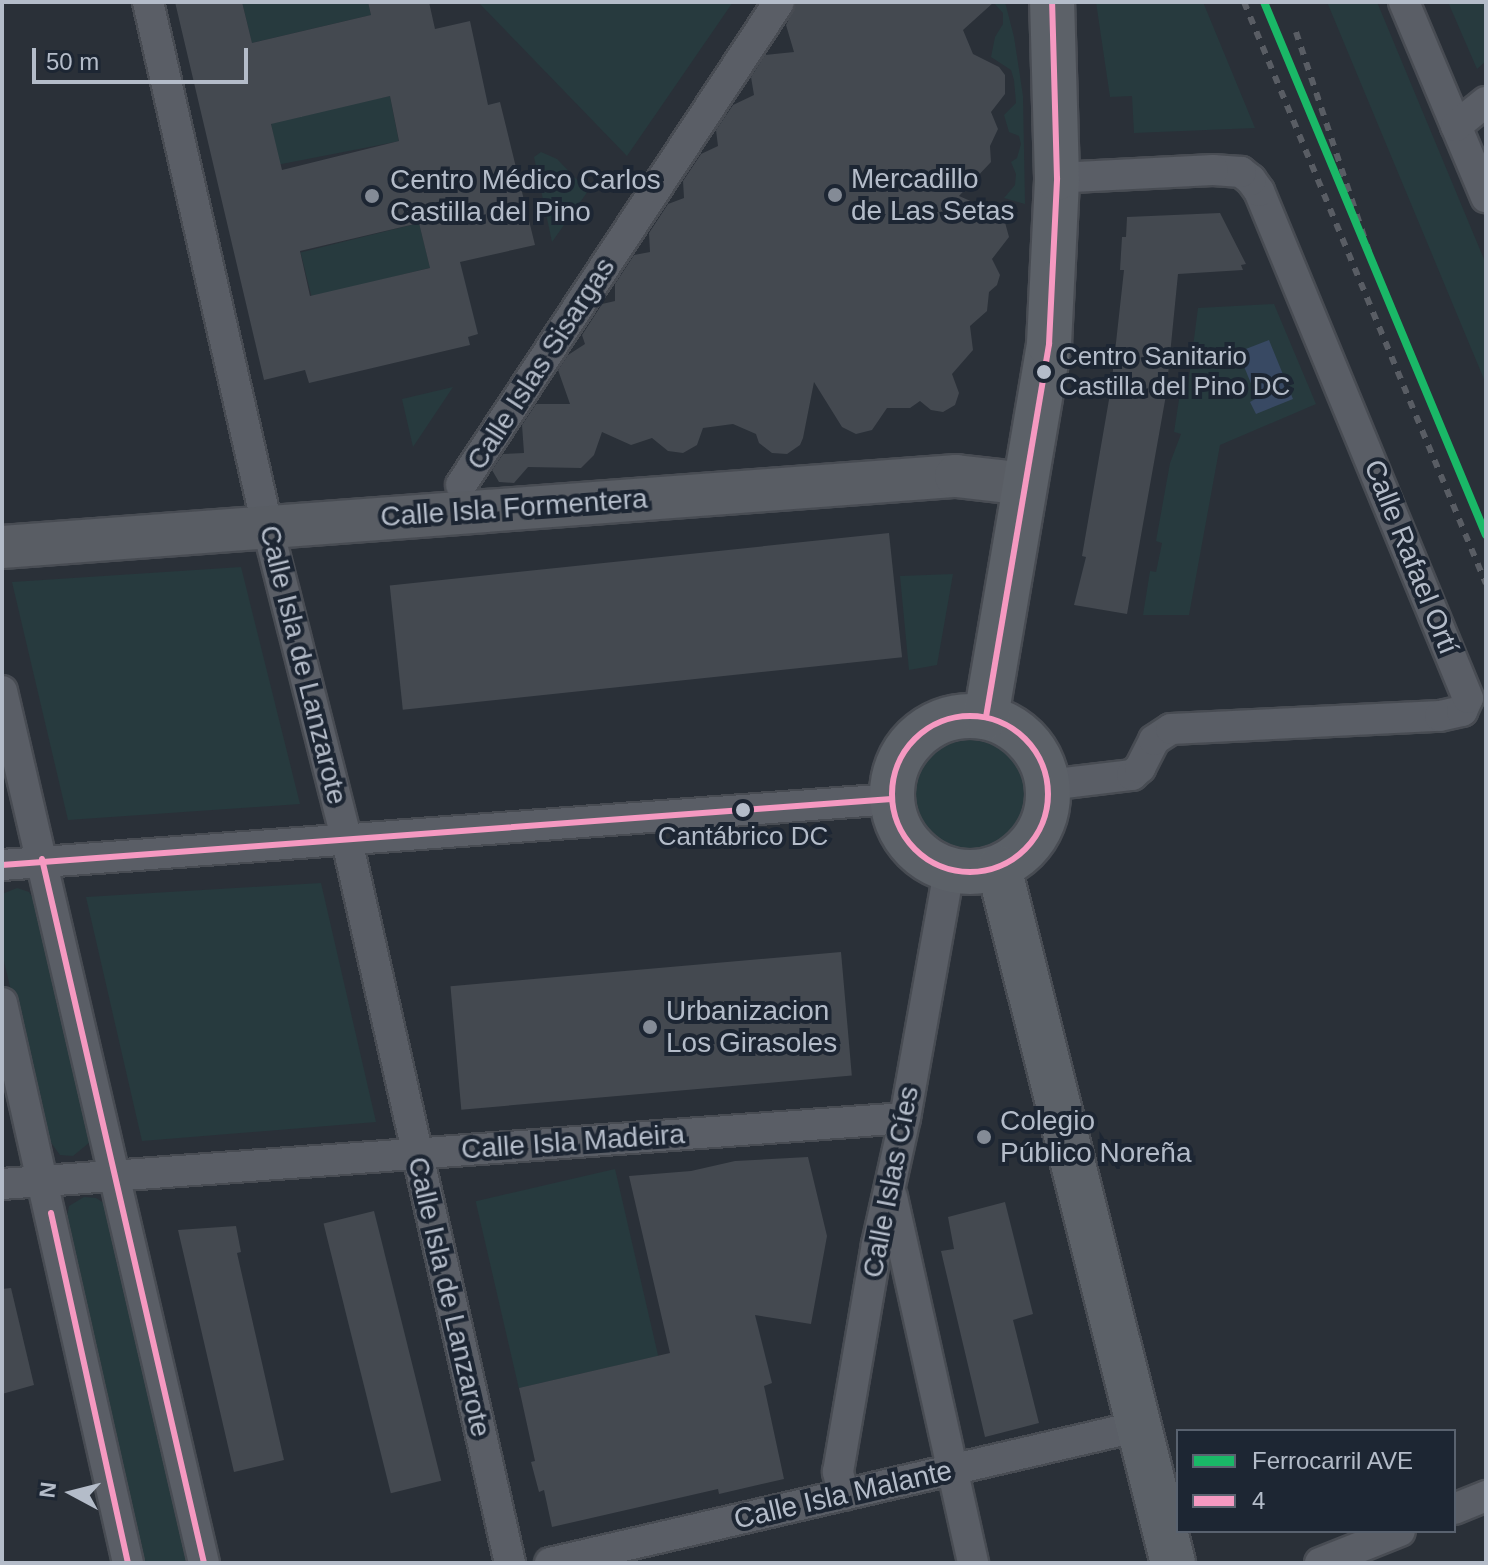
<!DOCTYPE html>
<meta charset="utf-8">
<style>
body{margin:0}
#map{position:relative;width:1488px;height:1565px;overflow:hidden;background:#2a3038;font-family:Helvetica,sans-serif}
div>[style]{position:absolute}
.green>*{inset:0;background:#273a3e;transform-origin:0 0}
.round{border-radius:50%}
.water>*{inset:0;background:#384963}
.building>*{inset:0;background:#444950;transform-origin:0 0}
.roads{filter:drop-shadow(2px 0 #484c53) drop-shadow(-2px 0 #484c53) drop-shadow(0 2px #484c53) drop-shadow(0 -2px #484c53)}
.street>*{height:30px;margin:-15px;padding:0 15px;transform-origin:15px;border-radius:15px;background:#5a5e66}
.secondary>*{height:42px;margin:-21px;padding:0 21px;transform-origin:21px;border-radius:21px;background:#595d64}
.primary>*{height:44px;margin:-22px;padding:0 22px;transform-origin:22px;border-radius:22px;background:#5c6168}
.primary>.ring{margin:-22px;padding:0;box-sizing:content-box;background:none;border:44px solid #5c6168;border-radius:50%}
.rail>*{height:6px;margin-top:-3px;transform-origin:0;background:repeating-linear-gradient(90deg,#595d64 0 8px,transparent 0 16px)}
.bus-1>*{height:6px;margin:-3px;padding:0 3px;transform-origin:3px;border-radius:3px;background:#f599c1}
.bus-1>.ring{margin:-3px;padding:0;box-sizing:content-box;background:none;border:6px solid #f599c1;border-radius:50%}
.rail-1>*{height:8px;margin:-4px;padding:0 4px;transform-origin:4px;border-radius:4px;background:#1ab867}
.dots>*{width:22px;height:22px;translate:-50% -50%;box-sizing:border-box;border:4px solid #1d2633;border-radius:50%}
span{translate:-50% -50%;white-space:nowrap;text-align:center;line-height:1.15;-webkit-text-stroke:8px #1d2633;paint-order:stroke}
.bus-label{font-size:26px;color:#b4bcc9}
.left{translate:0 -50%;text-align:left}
.poi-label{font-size:28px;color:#b4bcc9}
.street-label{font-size:28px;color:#b4bcc9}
.frame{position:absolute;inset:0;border:4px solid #b4bcc9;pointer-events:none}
.legend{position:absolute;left:1176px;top:1429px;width:280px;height:104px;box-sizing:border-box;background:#1d2633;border:2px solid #59626f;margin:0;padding:10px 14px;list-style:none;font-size:24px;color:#b4bcc9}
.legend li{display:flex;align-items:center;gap:16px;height:40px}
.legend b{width:40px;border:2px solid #59626f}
.north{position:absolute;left:32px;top:1453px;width:80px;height:80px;-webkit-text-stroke:6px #1d2633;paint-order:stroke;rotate:277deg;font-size:22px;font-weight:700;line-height:32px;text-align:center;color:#b4bcc9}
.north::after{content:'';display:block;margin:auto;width:28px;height:36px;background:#b4bcc9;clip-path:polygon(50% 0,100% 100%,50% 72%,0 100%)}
.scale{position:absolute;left:32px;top:48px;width:216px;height:36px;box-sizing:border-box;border:4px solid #b4bcc9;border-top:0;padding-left:10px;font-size:24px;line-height:28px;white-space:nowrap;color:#b4bcc9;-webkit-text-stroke:6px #1d2633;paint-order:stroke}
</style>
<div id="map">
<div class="green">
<i style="clip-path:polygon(242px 2px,368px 2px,371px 15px,252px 43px)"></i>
<i style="clip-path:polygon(478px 2px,733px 2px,627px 156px)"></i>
<i style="clip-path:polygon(993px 2px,1005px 2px,1014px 37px,1023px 96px,1025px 204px,1004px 198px,1015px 185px,1016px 174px,1011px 162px,1017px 158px,1021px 144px,1019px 136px,1009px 132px,1004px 115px,1016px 103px,1014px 80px,1011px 70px,991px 57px,995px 37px,1003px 24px,1003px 13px)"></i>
<i style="clip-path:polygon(1096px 2px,1203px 2px,1255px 128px,1134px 133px,1132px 96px,1110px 97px)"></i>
<i style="clip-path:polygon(1327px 2px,1377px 2px,1486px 264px,1486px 384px)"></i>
<i style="clip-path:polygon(1448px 2px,1486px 2px,1486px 61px,1477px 69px)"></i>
<i style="left:390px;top:96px;width:46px;height:122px;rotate:79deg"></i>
<i style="clip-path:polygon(541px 152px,557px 159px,588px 191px,552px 242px,534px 157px)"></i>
<i style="left:419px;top:223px;width:46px;height:122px;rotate:76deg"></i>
<i style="clip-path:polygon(1274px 304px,1316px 404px,1220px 445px,1189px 615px,1143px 615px,1150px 571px,1156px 572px,1162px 543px,1156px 541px,1170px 463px,1181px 434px,1174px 432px,1180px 393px,1187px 393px,1198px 308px)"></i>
<i style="clip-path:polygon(453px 387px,413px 447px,402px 399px)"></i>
<i style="clip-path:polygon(241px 567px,300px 804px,68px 820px,12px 582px)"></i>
<i style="clip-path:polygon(953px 574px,937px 665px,909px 670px,900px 576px)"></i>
<i class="round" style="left:915px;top:740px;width:110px;height:110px"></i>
<i style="clip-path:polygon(321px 883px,376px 1122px,142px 1141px,86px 897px)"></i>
<i style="clip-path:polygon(17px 888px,29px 892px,37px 905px,91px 1129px,90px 1142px,73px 1156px,60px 1155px,46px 1136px,2px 953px,2px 894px)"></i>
<i style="left:615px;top:1169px;width:192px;height:143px;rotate:77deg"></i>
<i style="clip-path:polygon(84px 1197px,96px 1198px,107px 1205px,191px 1563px,144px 1563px,65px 1226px,69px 1206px)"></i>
</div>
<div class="water">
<i style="clip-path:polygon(1269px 340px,1293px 399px,1256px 414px,1250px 402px,1257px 398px,1238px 352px)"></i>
</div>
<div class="building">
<i style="clip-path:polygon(evenodd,175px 2px,242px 2px,252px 43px,371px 15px,368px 2px,429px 2px,435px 29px,470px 21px,488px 105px,500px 102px,535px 245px,460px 262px,478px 334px,468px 337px,470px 345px,309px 383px,305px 370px,264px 380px,175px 2px,390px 96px,399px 141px,282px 170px,271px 124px,390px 96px,175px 2px,419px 223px,430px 268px,310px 296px,300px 251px,419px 223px)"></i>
<i style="clip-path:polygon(797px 2px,994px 2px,963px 30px,973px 54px,999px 67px,1005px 75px,1005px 94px,991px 112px,998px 129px,990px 146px,991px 162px,959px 196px,1003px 215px,1009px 237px,992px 259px,1000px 275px,997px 285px,989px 292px,987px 311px,970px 326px,973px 350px,952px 374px,959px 393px,955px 405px,943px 412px,931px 410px,920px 401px,910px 408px,887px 408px,872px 430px,856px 434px,842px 427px,814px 382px,803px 438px,800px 445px,787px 454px,772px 453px,759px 443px,756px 434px,733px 424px,703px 428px,697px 445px,683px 453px,668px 451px,652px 438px,631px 445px,602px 432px,594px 455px,581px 468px,528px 467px,514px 483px,499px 482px,492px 470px,503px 454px,524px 453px,522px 425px,536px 404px,570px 404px,558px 370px,568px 355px,585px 344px,582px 335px,602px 304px,615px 301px,615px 284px,634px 255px,650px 252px,649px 233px,668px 204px,684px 198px,683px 181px,701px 154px,718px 146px,716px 130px,733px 105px,754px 95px,751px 77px,765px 55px,794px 52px,786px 25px)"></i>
<i style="clip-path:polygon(1220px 213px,1246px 264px,1241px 265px,1243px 270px,1178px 274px,1166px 395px,1127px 614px,1074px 605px,1086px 557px,1082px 556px,1111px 388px,1124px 270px,1120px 270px,1122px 237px,1126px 237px,1127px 217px)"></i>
<i style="left:889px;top:533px;width:125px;height:502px;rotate:84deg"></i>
<i style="left:841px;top:952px;width:124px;height:392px;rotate:85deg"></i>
<i style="clip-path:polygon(808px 1157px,827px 1236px,811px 1324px,755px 1315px,772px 1383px,764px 1386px,784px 1479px,719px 1494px,718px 1489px,552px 1527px,544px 1490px,539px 1492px,531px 1462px,535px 1461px,519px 1388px,670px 1353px,629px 1176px,691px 1171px,735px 1161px)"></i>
<i style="clip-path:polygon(1005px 1202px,1033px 1314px,1013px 1320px,1039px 1423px,985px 1437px,941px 1251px,954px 1249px,948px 1217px)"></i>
<i style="left:374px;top:1211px;width:278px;height:52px;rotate:76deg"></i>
<i style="clip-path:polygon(236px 1226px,241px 1252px,237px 1253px,284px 1460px,234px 1472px,178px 1230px)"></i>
<i style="clip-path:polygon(11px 1288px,34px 1385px,2px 1394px,2px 1289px)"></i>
</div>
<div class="roads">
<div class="street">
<i style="left:148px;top:2px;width:536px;rotate:77.18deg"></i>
<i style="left:267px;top:525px;width:326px;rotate:75.8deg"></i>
<i style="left:347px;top:841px;width:740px;rotate:77.28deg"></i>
<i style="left:1404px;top:2px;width:212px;rotate:67.2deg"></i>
<i style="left:1456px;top:126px;width:38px;rotate:-39deg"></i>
<i style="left:461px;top:485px;width:578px;rotate:-56.64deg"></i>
<i style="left:2px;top:691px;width:895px;rotate:76.96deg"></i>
<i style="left:1048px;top:785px;width:85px;rotate:-6.8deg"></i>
<i style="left:1132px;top:775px;width:11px;rotate:-41deg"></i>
<i style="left:1140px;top:768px;width:31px;rotate:-63deg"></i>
<i style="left:1154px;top:740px;width:20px;rotate:-33deg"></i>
<i style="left:1171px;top:729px;width:269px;rotate:-2.8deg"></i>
<i style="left:1440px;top:716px;width:23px;rotate:-13deg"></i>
<i style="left:1462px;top:711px;width:14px;rotate:-65deg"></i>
<i style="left:1468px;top:698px;width:548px;rotate:-112.4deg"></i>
<i style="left:1259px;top:191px;width:14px;rotate:-126deg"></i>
<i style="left:1251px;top:180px;width:13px;rotate:-141deg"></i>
<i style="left:1241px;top:172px;width:28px;rotate:-176deg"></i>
<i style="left:1213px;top:170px;width:156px;rotate:177.1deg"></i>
<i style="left:2px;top:865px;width:892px;rotate:-4.24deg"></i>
<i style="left:2px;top:1003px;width:574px;rotate:77.32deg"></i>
<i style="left:2px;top:1184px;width:905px;rotate:-4.18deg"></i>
<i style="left:892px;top:1197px;width:375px;rotate:77.5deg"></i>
<i style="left:844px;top:1495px;width:24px;rotate:-105deg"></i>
<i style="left:838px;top:1472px;width:231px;rotate:-80.3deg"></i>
<i style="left:877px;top:1244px;width:129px;rotate:-77.5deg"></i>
<i style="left:905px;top:1118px;width:252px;rotate:-79.9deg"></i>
<i style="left:1454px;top:1509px;width:35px;rotate:-22deg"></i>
<i style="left:550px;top:1563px;width:602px;rotate:-13.07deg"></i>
<i style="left:1320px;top:1563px;width:86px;rotate:-21.8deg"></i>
</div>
<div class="secondary">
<i style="left:2px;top:547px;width:957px;rotate:-4.26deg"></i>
<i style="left:956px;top:476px;width:69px;rotate:6.6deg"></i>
</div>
<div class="primary">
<i class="ring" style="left:892px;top:716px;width:112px;height:112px"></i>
<i style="left:986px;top:717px;width:378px;rotate:-80.4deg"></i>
<i style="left:1049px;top:344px;width:166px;rotate:-87.2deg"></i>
<i style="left:1057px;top:178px;width:176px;rotate:-91.6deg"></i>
<i style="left:999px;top:868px;width:716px;rotate:75.94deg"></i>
</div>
</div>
<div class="rail">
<i style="left:1244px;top:2px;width:630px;rotate:67.42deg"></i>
<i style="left:1296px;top:32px;width:257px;rotate:71.6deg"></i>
</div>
<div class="bus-1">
<i class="ring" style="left:892px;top:716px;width:150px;height:150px"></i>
<i style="left:986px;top:717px;width:378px;rotate:-80.4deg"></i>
<i style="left:1049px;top:344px;width:166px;rotate:-87.2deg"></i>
<i style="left:1057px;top:178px;width:176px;rotate:-91.6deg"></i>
<i style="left:42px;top:859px;width:722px;rotate:77.04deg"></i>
<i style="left:2px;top:865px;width:892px;rotate:-4.24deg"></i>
<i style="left:51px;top:1213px;width:358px;rotate:77.6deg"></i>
</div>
<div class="rail-1">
<i style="left:1264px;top:2px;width:577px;rotate:67.39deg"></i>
</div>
<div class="dots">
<i style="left:835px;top:195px;background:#848b96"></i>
<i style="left:372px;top:196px;background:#848b96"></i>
<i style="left:1044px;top:372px;background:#b4bcc9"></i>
<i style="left:743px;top:810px;background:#b4bcc9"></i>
<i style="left:650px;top:1027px;background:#848b96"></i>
<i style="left:984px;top:1137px;background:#848b96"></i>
</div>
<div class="bus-label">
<span class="left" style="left:1059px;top:372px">Centro Sanitario<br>Castilla del Pino DC</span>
<span style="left:743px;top:837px">Cantábrico DC</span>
</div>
<div class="poi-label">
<span class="left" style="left:851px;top:195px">Mercadillo<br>de Las Setas</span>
<span class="left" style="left:390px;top:196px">Centro Médico Carlos<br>Castilla del Pino</span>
<span class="left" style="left:666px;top:1027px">Urbanizacion<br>Los Girasoles</span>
<span class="left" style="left:1000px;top:1137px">Colegio<br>Público Noreña</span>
</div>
<div class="street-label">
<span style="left:541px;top:364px;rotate:-57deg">Calle Islas Sisargas</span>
<span style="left:514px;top:508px;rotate:-4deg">Calle Isla Formentera</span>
<span style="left:1411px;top:557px;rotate:68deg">Calle Rafael Ortí</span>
<span style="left:303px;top:665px;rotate:76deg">Calle Isla de Lanzarote</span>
<span style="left:573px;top:1142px;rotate:-4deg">Calle Isla Madeira</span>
<span style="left:891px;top:1182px;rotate:-79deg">Calle Islas Cíes</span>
<span style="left:449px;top:1297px;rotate:77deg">Calle Isla de Lanzarote</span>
<span style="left:843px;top:1495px;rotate:-13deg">Calle Isla Malante</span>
</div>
<div class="frame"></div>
<ul class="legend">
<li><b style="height:10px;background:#1ab867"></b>Ferrocarril AVE</li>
<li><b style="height:10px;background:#f599c1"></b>4</li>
</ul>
<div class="north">N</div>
<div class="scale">50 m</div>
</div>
